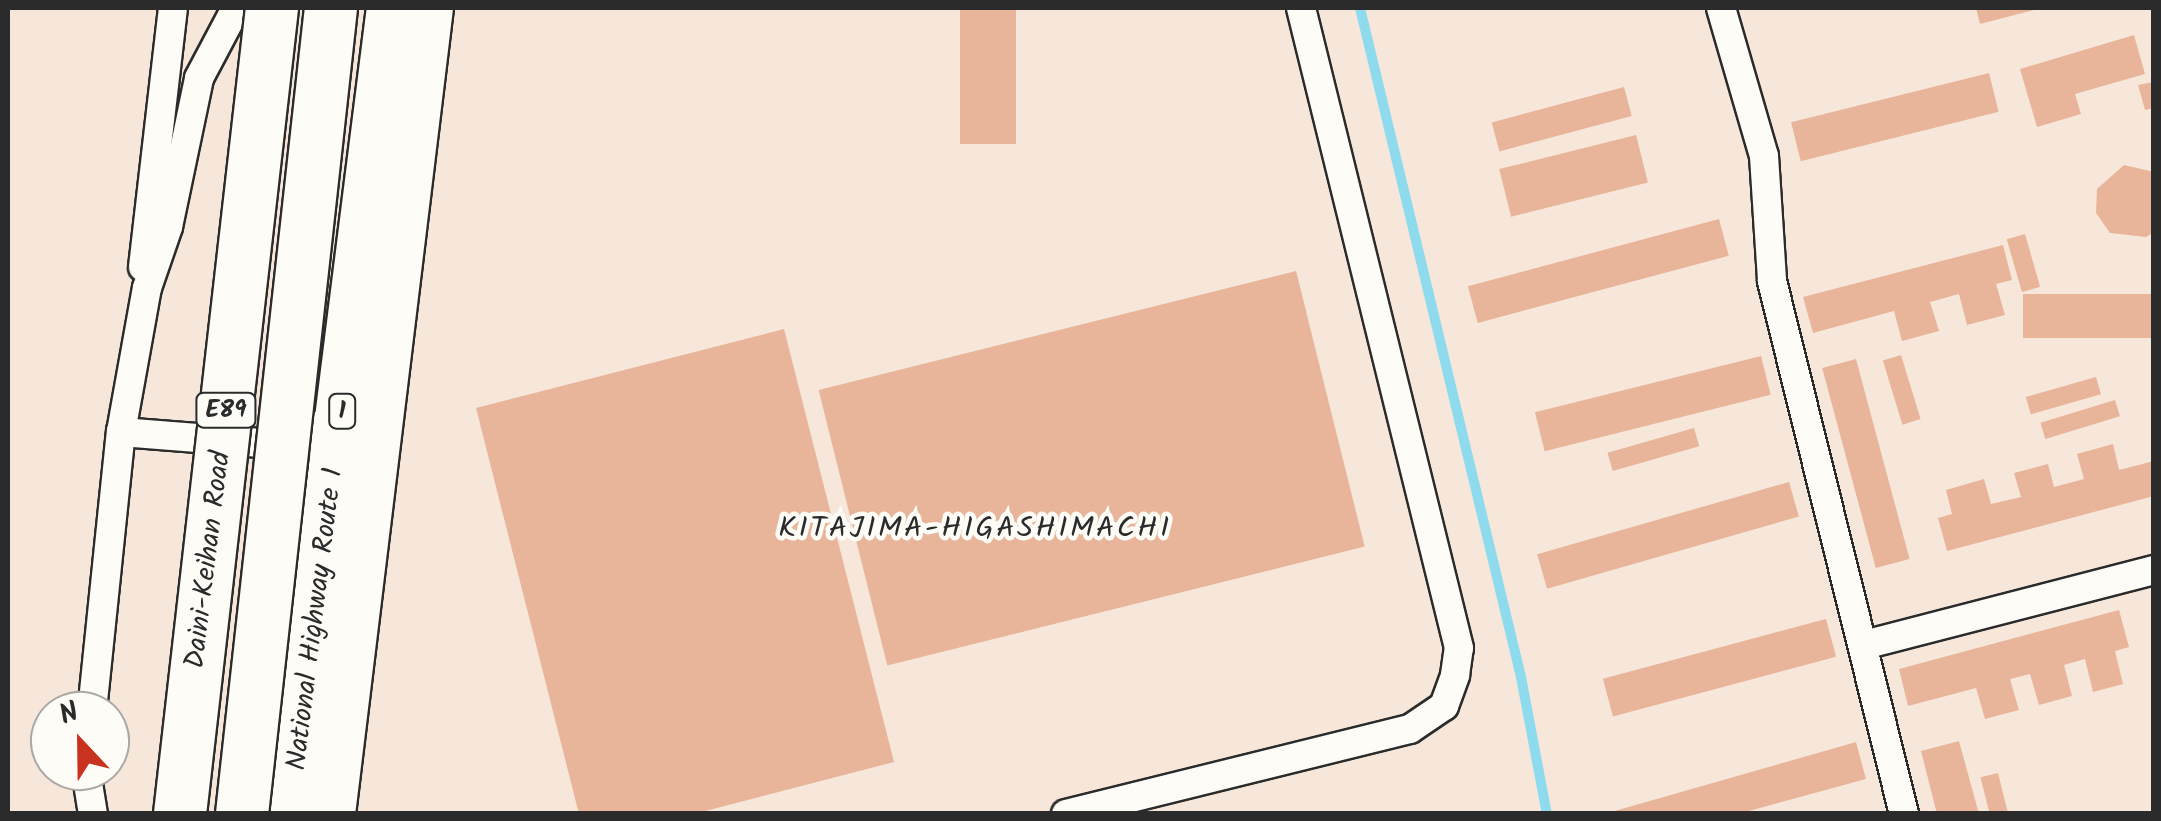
<!DOCTYPE html>
<style>
body{margin:0}
#map{position:relative;width:2161px;height:821px;overflow:hidden;background:#f7e7db;font-family:Kalam,sans-serif}
div>[style]{position:absolute}
.stream>*{height:10px;margin:-5px;padding:0 5px;transform-origin:5px;border-radius:5px;background:#8edbee}
.building>*{inset:0;background:#e8b59a;transform-origin:0 0}
.roads{filter:drop-shadow(2px 0 #2b2b2b) drop-shadow(-2px 0 #2b2b2b) drop-shadow(0 2px #2b2b2b) drop-shadow(0 -2px #2b2b2b)}
.street>*{height:28px;margin:-14px;padding:0 14px;transform-origin:14px;border-radius:14px;background:#fdfcf7}
.secondary>*{height:40px;margin:-20px;padding:0 20px;transform-origin:20px;border-radius:20px;background:#fdfcf7}
.highway>*{height:52px;margin:-26px;padding:0 26px;transform-origin:26px;border-radius:26px;background:#fdfcf7}
.bridges{filter:drop-shadow(2px 0 #2b2b2b) drop-shadow(-2px 0 #2b2b2b) drop-shadow(0 2px #2b2b2b) drop-shadow(0 -2px #2b2b2b)}
.highway-bridge>*{height:52px;margin:-26px;padding:0 26px;transform-origin:26px;border-radius:26px;background:#fdfcf7}
span{translate:-50% -50%;white-space:nowrap;text-align:center;line-height:1.15;-webkit-text-stroke:9px #fdfcf7;paint-order:stroke}
.shield-label span{padding:2px 8px;background:#fdfcf7;border:2px solid;border-radius:8px;-webkit-text-stroke-width:0}
.shield-label{font-size:25px;color:#2b2b2b;font-weight:700}
.street-label{font-size:28px;color:#2b2b2b}
.neighbourhood-label{font-size:30px;color:#2b2b2b;letter-spacing:2.5px}
.frame{position:absolute;inset:0;border:10px solid #2b2b2b;pointer-events:none}
.north{position:absolute;left:30px;top:691px;width:100px;height:100px;box-sizing:border-box;background:#fdfcf7;border:2px solid #a9a8a5;border-radius:50%;rotate:338deg;font-size:28px;font-weight:700;line-height:40px;text-align:center;color:#2b2b2b}
.north::after{content:'';display:block;margin:auto;width:35px;height:45px;background:#c8321e;clip-path:polygon(50% 0,100% 100%,50% 72%,0 100%)}
</style>
<div id="map">
<div class="stream">
<i style="left:1360px;top:8px;width:688px;rotate:76.47deg"></i>
<i style="left:1521px;top:677px;width:139px;rotate:79.3deg"></i>
</div>
<div class="building">
<i style="left:960px;top:8px;width:56px;height:136px"></i>
<i style="clip-path:polygon(1976px 8px,2038px 8px,2038px 9px,1980px 24px)"></i>
<i style="clip-path:polygon(2134px 35px,2145px 74px,2075px 94px,2081px 114px,2037px 127px,2020px 69px)"></i>
<i style="left:1989px;top:73px;width:40px;height:204px;rotate:76deg"></i>
<i style="clip-path:polygon(2154px 82px,2154px 108px,2145px 110px,2138px 85px)"></i>
<i style="left:1624px;top:87px;width:30px;height:137px;rotate:75deg"></i>
<i style="left:1636px;top:135px;width:49px;height:141px;rotate:76deg"></i>
<i style="clip-path:polygon(2124px 165px,2154px 172px,2154px 232px,2146px 237px,2110px 233px,2096px 213px,2097px 189px)"></i>
<i style="left:1719px;top:219px;width:38px;height:260px;rotate:75deg"></i>
<i style="left:2025px;top:234px;width:55px;height:19px;rotate:74deg"></i>
<i style="clip-path:polygon(2003px 245px,2012px 280px,1996px 284px,2005px 315px,1967px 325px,1959px 294px,1930px 302px,1939px 331px,1902px 341px,1894px 311px,1813px 333px,1803px 297px)"></i>
<i style="left:1296px;top:271px;width:284px;height:492px;rotate:76deg"></i>
<i style="left:2154px;top:294px;width:44px;height:131px;rotate:90deg"></i>
<i style="clip-path:polygon(784px 329px,894px 762px,694px 814px,579px 814px,476px 408px)"></i>
<i style="left:1901px;top:355px;width:67px;height:19px;rotate:73deg"></i>
<i style="left:1761px;top:356px;width:40px;height:233px;rotate:76deg"></i>
<i style="left:1856px;top:359px;width:207px;height:35px;rotate:75deg"></i>
<i style="left:2096px;top:377px;width:18px;height:73px;rotate:74deg"></i>
<i style="left:2115px;top:400px;width:17px;height:78px;rotate:73deg"></i>
<i style="left:1694px;top:428px;width:19px;height:90px;rotate:74deg"></i>
<i style="clip-path:polygon(2113px 444px,2119px 470px,2154px 461px,2154px 496px,1947px 551px,1938px 518px,1952px 514px,1946px 490px,1984px 479px,1991px 504px,2021px 497px,2014px 473px,2048px 464px,2054px 487px,2084px 479px,2077px 454px)"></i>
<i style="left:1789px;top:482px;width:36px;height:262px;rotate:74deg"></i>
<i style="clip-path:polygon(2119px 610px,2129px 647px,2115px 651px,2123px 684px,2093px 692px,2085px 659px,2064px 665px,2072px 696px,2039px 705px,2030px 674px,2010px 679px,2019px 710px,1985px 719px,1976px 688px,1908px 706px,1899px 669px)"></i>
<i style="left:1826px;top:619px;width:39px;height:231px;rotate:75deg"></i>
<i style="clip-path:polygon(1959px 741px,1979px 814px,1937px 814px,1921px 751px)"></i>
<i style="clip-path:polygon(1856px 742px,1866px 779px,1738px 814px,1604px 814px)"></i>
<i style="left:1998px;top:773px;width:42px;height:18px;rotate:76deg"></i>
</div>
<div class="roads">
<div class="street">
<i style="left:1721px;top:8px;width:154px;rotate:73.8deg"></i>
<i style="left:1764px;top:156px;width:125px;rotate:86.3deg"></i>
<i style="left:1772px;top:281px;width:549px;rotate:76.09deg"></i>
<i style="left:143px;top:267px;width:261px;rotate:-83.4deg"></i>
<i style="left:121px;top:432px;width:178px;rotate:4.5deg"></i>
<i style="left:298px;top:446px;width:44px;rotate:-41.3deg"></i>
<i style="left:331px;top:417px;width:10px;rotate:-84deg"></i>
<i style="left:1864px;top:645px;width:300px;rotate:-14.5deg"></i>
<i style="left:92px;top:711px;width:281px;rotate:-84.1deg"></i>
<i style="left:121px;top:432px;width:146px;rotate:-79.8deg"></i>
<i style="left:147px;top:288px;width:65px;rotate:-71deg"></i>
<i style="left:168px;top:227px;width:152px;rotate:-78.2deg"></i>
<i style="left:199px;top:78px;width:79px;rotate:-62.1deg"></i>
<i style="left:86px;top:771px;width:44px;rotate:80.8deg"></i>
<i style="left:1066px;top:814px;width:354px;rotate:-13.9deg"></i>
<i style="left:1410px;top:729px;width:41px;rotate:-34.1deg"></i>
<i style="left:1444px;top:706px;width:33px;rotate:-70deg"></i>
<i style="left:1455px;top:675px;width:27px;rotate:-82deg"></i>
<i style="left:1459px;top:648px;width:659px;rotate:-103.87deg"></i>
</div>
<div class="secondary">
<i style="left:335px;top:814px;width:812px;rotate:-83.07deg"></i>
</div>
<div class="highway">
<i style="left:291px;top:814px;width:812px;rotate:-82.79deg"></i>
</div>
</div>
<div class="bridges">
<div class="highway-bridge">
<i style="left:180px;top:814px;width:811px;rotate:-83.49deg"></i>
<i style="left:242px;top:814px;width:811px;rotate:-83.7deg"></i>
</div>
</div>
<div class="shield-label">
<span style="left:226px;top:410px">E89</span>
<span style="left:342px;top:411px">1</span>
</div>
<div class="street-label">
<span style="left:209px;top:560px;rotate:-83deg">Daini-Keihan Road</span>
<span style="left:316px;top:619px;rotate:-83deg">National Highway Route 1</span>
</div>
<div class="neighbourhood-label">
<span style="left:975px;top:529px">KITAJIMA-HIGASHIMACHI</span>
</div>
<div class="frame"></div>
<div class="north">N</div>
</div>
